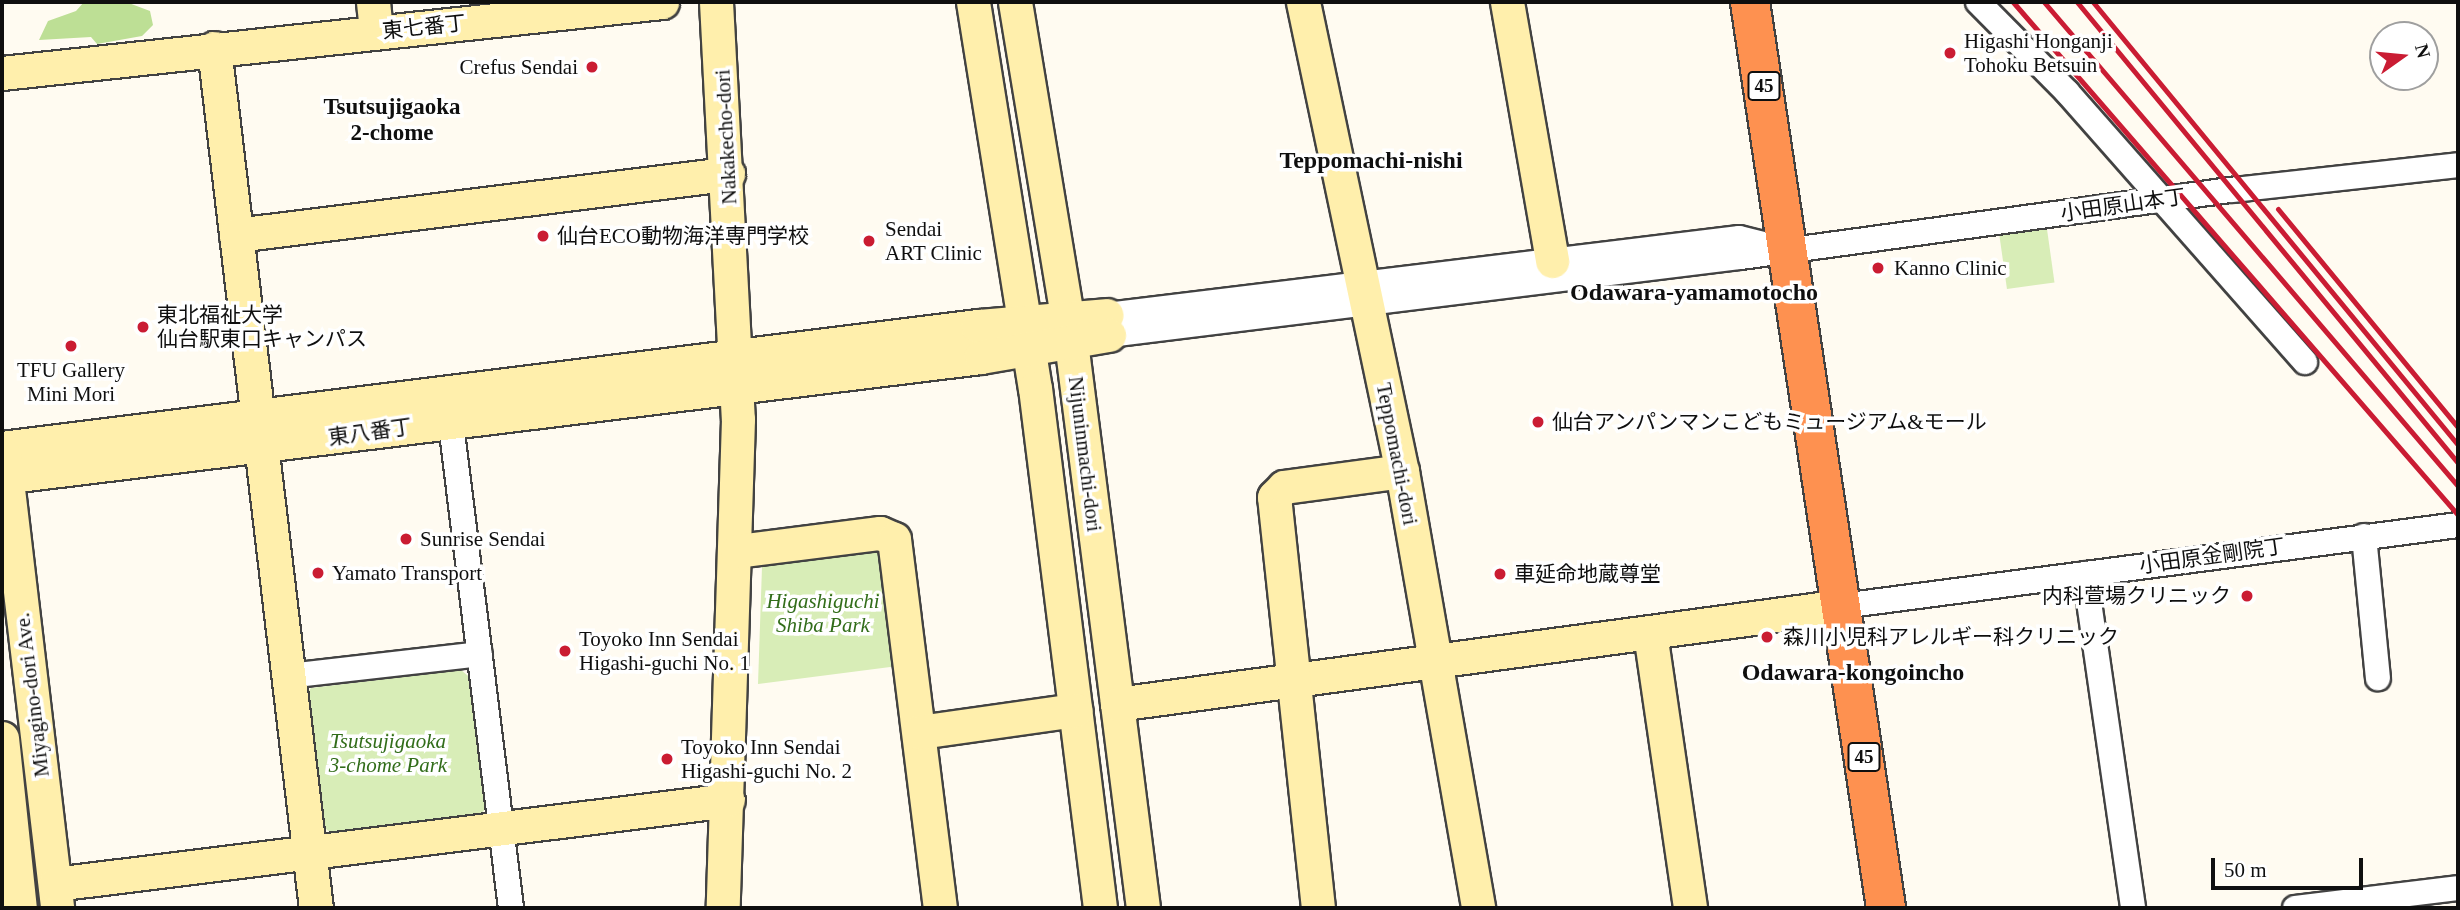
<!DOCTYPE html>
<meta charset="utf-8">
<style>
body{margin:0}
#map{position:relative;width:2460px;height:910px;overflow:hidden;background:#fffbf1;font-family:"Times New Roman","Noto Sans JP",serif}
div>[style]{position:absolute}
.green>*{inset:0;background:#d8edb7;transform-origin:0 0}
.forest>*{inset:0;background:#bddf95}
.roads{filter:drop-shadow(2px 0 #424242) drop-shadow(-2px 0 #424242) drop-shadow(0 2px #424242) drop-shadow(0 -2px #424242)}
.street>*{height:24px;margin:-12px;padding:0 12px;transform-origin:12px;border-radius:12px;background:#fff}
.secondary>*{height:33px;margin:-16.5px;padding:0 16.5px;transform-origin:16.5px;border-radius:16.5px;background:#ffefac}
.highway>*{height:38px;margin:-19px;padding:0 19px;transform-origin:19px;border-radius:19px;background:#fe9150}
.rail>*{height:5px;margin:-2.5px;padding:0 2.5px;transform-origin:2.5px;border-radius:2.5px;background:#ca1c33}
.dots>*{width:19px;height:19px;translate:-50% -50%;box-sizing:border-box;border:4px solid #fff;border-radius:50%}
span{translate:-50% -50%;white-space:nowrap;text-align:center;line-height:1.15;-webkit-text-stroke:7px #fff;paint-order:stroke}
.shield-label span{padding:2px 5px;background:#fff;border:2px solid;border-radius:5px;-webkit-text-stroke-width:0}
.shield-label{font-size:19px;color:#0f0f0f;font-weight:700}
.street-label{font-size:21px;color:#0f0f0f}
.poi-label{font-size:21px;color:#0f0f0f}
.left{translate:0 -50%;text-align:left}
.right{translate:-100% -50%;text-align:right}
.park-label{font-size:21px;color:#326d1a;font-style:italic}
.neighbourhood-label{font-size:23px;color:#0f0f0f;font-weight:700}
.quarter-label{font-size:24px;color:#0f0f0f;font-weight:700}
.frame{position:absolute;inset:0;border:4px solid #0f0f0f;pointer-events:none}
.north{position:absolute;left:2369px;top:21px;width:70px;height:70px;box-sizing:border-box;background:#fff;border:2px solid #9f9f9f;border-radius:50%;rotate:75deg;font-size:19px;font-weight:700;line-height:28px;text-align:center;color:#0f0f0f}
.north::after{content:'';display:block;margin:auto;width:24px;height:32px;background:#ca1c33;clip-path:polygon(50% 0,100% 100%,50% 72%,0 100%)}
.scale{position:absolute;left:2211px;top:858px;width:152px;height:32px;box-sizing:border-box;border:4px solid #0f0f0f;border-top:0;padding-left:9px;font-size:21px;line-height:24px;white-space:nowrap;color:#0f0f0f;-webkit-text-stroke:5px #fff;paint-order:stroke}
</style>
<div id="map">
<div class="green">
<i style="left:2046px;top:222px;width:61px;height:48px;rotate:82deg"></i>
<i style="clip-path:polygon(875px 545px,884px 553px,898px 666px,758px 684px,762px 567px,770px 558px)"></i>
<i style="clip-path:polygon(461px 670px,473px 680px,488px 806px,477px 818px,332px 834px,320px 824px,303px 700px,311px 688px)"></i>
</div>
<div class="forest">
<i style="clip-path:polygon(84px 2px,126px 2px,150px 11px,153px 25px,142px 36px,97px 44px,91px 37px,39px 40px,48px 21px,76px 11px)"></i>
</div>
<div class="roads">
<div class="street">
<i style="left:1978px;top:2px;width:127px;rotate:45.3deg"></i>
<i style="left:2067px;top:92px;width:360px;rotate:48.6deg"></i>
<i style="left:1107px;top:315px;width:637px;rotate:-6.95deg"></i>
<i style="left:1739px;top:238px;width:37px;rotate:14deg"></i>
<i style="left:1109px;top:335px;width:637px;rotate:-7.04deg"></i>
<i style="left:1741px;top:257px;width:497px;rotate:-7.8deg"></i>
<i style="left:2233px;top:190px;width:226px;rotate:-6.3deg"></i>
<i style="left:449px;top:408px;width:504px;rotate:82.93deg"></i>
<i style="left:2364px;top:536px;width:143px;rotate:84.4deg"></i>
<i style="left:2085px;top:574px;width:337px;rotate:81.8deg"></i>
<i style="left:1842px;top:606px;width:621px;rotate:-7.49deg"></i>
<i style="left:288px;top:676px;width:193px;rotate:-6.5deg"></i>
<i style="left:2295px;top:908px;width:164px;rotate:-7deg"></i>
</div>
<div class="secondary">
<i style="left:373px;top:2px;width:30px;rotate:84deg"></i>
<i style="left:716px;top:2px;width:418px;rotate:87deg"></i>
<i style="left:738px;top:419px;width:489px;rotate:91.8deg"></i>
<i style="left:973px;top:2px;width:391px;rotate:80.9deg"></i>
<i style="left:1035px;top:388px;width:524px;rotate:82.87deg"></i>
<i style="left:1015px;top:2px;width:345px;rotate:80.6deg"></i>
<i style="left:1071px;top:342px;width:571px;rotate:82.75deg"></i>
<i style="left:1303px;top:2px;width:479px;rotate:78.1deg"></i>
<i style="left:1402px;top:471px;width:444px;rotate:80.1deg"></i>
<i style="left:1507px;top:2px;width:263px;rotate:80.1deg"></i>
<i style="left:214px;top:48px;width:866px;rotate:83.24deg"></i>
<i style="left:2px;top:73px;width:664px;rotate:-6.14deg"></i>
<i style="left:236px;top:235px;width:496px;rotate:-7.1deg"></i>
<i style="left:2px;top:448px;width:984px;rotate:-7.13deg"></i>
<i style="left:978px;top:326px;width:129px;rotate:-4.9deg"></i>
<i style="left:4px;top:455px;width:456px;rotate:83.3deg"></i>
<i style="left:2px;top:477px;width:986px;rotate:-6.99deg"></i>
<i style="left:981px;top:357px;width:130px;rotate:-9.8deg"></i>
<i style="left:737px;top:551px;width:144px;rotate:-7.2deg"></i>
<i style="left:880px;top:533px;width:15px;rotate:23deg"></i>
<i style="left:894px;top:539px;width:372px;rotate:82.9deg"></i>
<i style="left:1650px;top:633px;width:278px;rotate:81.7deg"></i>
<i style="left:1117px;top:704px;width:732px;rotate:-7.7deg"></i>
<i style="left:919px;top:732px;width:158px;rotate:-8deg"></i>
<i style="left:2px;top:738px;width:171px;rotate:84deg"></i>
<i style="left:55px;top:884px;width:678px;rotate:-7.11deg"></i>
<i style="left:1318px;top:908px;width:413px;rotate:-96.1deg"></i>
<i style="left:1274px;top:497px;width:14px;rotate:-45deg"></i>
<i style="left:1284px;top:487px;width:119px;rotate:-7.7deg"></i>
</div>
<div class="highway">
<i style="left:1750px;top:2px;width:916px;rotate:81.46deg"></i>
</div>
</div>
<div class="rail">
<i style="left:2013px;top:2px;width:679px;rotate:49.06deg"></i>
<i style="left:2044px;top:2px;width:637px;rotate:49.46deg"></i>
<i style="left:2077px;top:2px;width:598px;rotate:50.43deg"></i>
<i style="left:2093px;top:2px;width:574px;rotate:50.51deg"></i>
<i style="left:2278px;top:209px;width:283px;rotate:50.5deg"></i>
</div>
<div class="dots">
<i style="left:1950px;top:53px;background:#ca1c33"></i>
<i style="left:592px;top:67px;background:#ca1c33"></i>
<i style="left:543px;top:236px;background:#ca1c33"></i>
<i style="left:869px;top:241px;background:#ca1c33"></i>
<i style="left:1878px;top:268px;background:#ca1c33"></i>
<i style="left:143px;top:327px;background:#ca1c33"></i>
<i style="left:71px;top:346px;background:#ca1c33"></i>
<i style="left:1538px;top:422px;background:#ca1c33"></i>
<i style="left:406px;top:539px;background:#ca1c33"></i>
<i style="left:318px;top:573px;background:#ca1c33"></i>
<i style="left:1500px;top:574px;background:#ca1c33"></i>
<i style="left:2247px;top:596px;background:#ca1c33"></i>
<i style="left:1767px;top:637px;background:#ca1c33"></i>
<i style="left:565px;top:651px;background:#ca1c33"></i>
<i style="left:667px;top:759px;background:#ca1c33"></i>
</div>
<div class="shield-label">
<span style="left:1764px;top:86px">45</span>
<span style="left:1864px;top:757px">45</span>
</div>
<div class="street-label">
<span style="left:424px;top:27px;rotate:-6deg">東七番丁</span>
<span style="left:726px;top:137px;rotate:-93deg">Nakakecho-dori</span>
<span style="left:2123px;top:205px;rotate:-8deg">小田原山本丁</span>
<span style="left:370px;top:432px;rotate:-8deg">東八番丁</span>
<span style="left:1085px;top:454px;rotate:83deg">Nijuninmachi-dori</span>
<span style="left:1397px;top:454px;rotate:79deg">Teppomachi-dori</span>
<span style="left:2212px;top:556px;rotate:-8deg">小田原金剛院丁</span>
<span style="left:32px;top:695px;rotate:-97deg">Miyagino-dori Ave.</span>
</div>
<div class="poi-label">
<span class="left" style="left:1964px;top:53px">Higashi Honganji<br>Tohoku Betsuin</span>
<span class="right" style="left:578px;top:67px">Crefus Sendai</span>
<span class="left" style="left:885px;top:241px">Sendai<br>ART Clinic</span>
<span class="left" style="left:557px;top:236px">仙台ECO動物海洋専門学校</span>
<span class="left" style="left:1894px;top:268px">Kanno Clinic</span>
<span class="left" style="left:157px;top:327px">東北福祉大学<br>仙台駅東口キャンパス</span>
<span style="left:71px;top:382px">TFU Gallery<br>Mini Mori</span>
<span class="left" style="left:1552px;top:422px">仙台アンパンマンこどもミュージアム&amp;モール</span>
<span class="left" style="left:420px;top:539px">Sunrise Sendai</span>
<span class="left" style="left:332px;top:573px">Yamato Transport</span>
<span class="left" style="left:1514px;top:574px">車延命地蔵尊堂</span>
<span class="right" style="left:2231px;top:596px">内科萱場クリニック</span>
<span class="left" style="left:1783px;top:637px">森川小児科アレルギー科クリニック</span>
<span class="left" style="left:579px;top:651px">Toyoko Inn Sendai<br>Higashi-guchi No. 1</span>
<span class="left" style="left:681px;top:759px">Toyoko Inn Sendai<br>Higashi-guchi No. 2</span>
</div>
<div class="park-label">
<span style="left:823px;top:613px">Higashiguchi<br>Shiba Park</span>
<span style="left:388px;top:753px">Tsutsujigaoka<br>3-chome Park</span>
</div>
<div class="neighbourhood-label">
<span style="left:392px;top:120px">Tsutsujigaoka<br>2-chome</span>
</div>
<div class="quarter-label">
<span style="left:1371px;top:161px">Teppomachi-nishi</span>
<span style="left:1694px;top:293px">Odawara-yamamotocho</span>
<span style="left:1853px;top:673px">Odawara-kongoincho</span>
</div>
<div class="frame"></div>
<div class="north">N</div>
<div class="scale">50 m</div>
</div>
